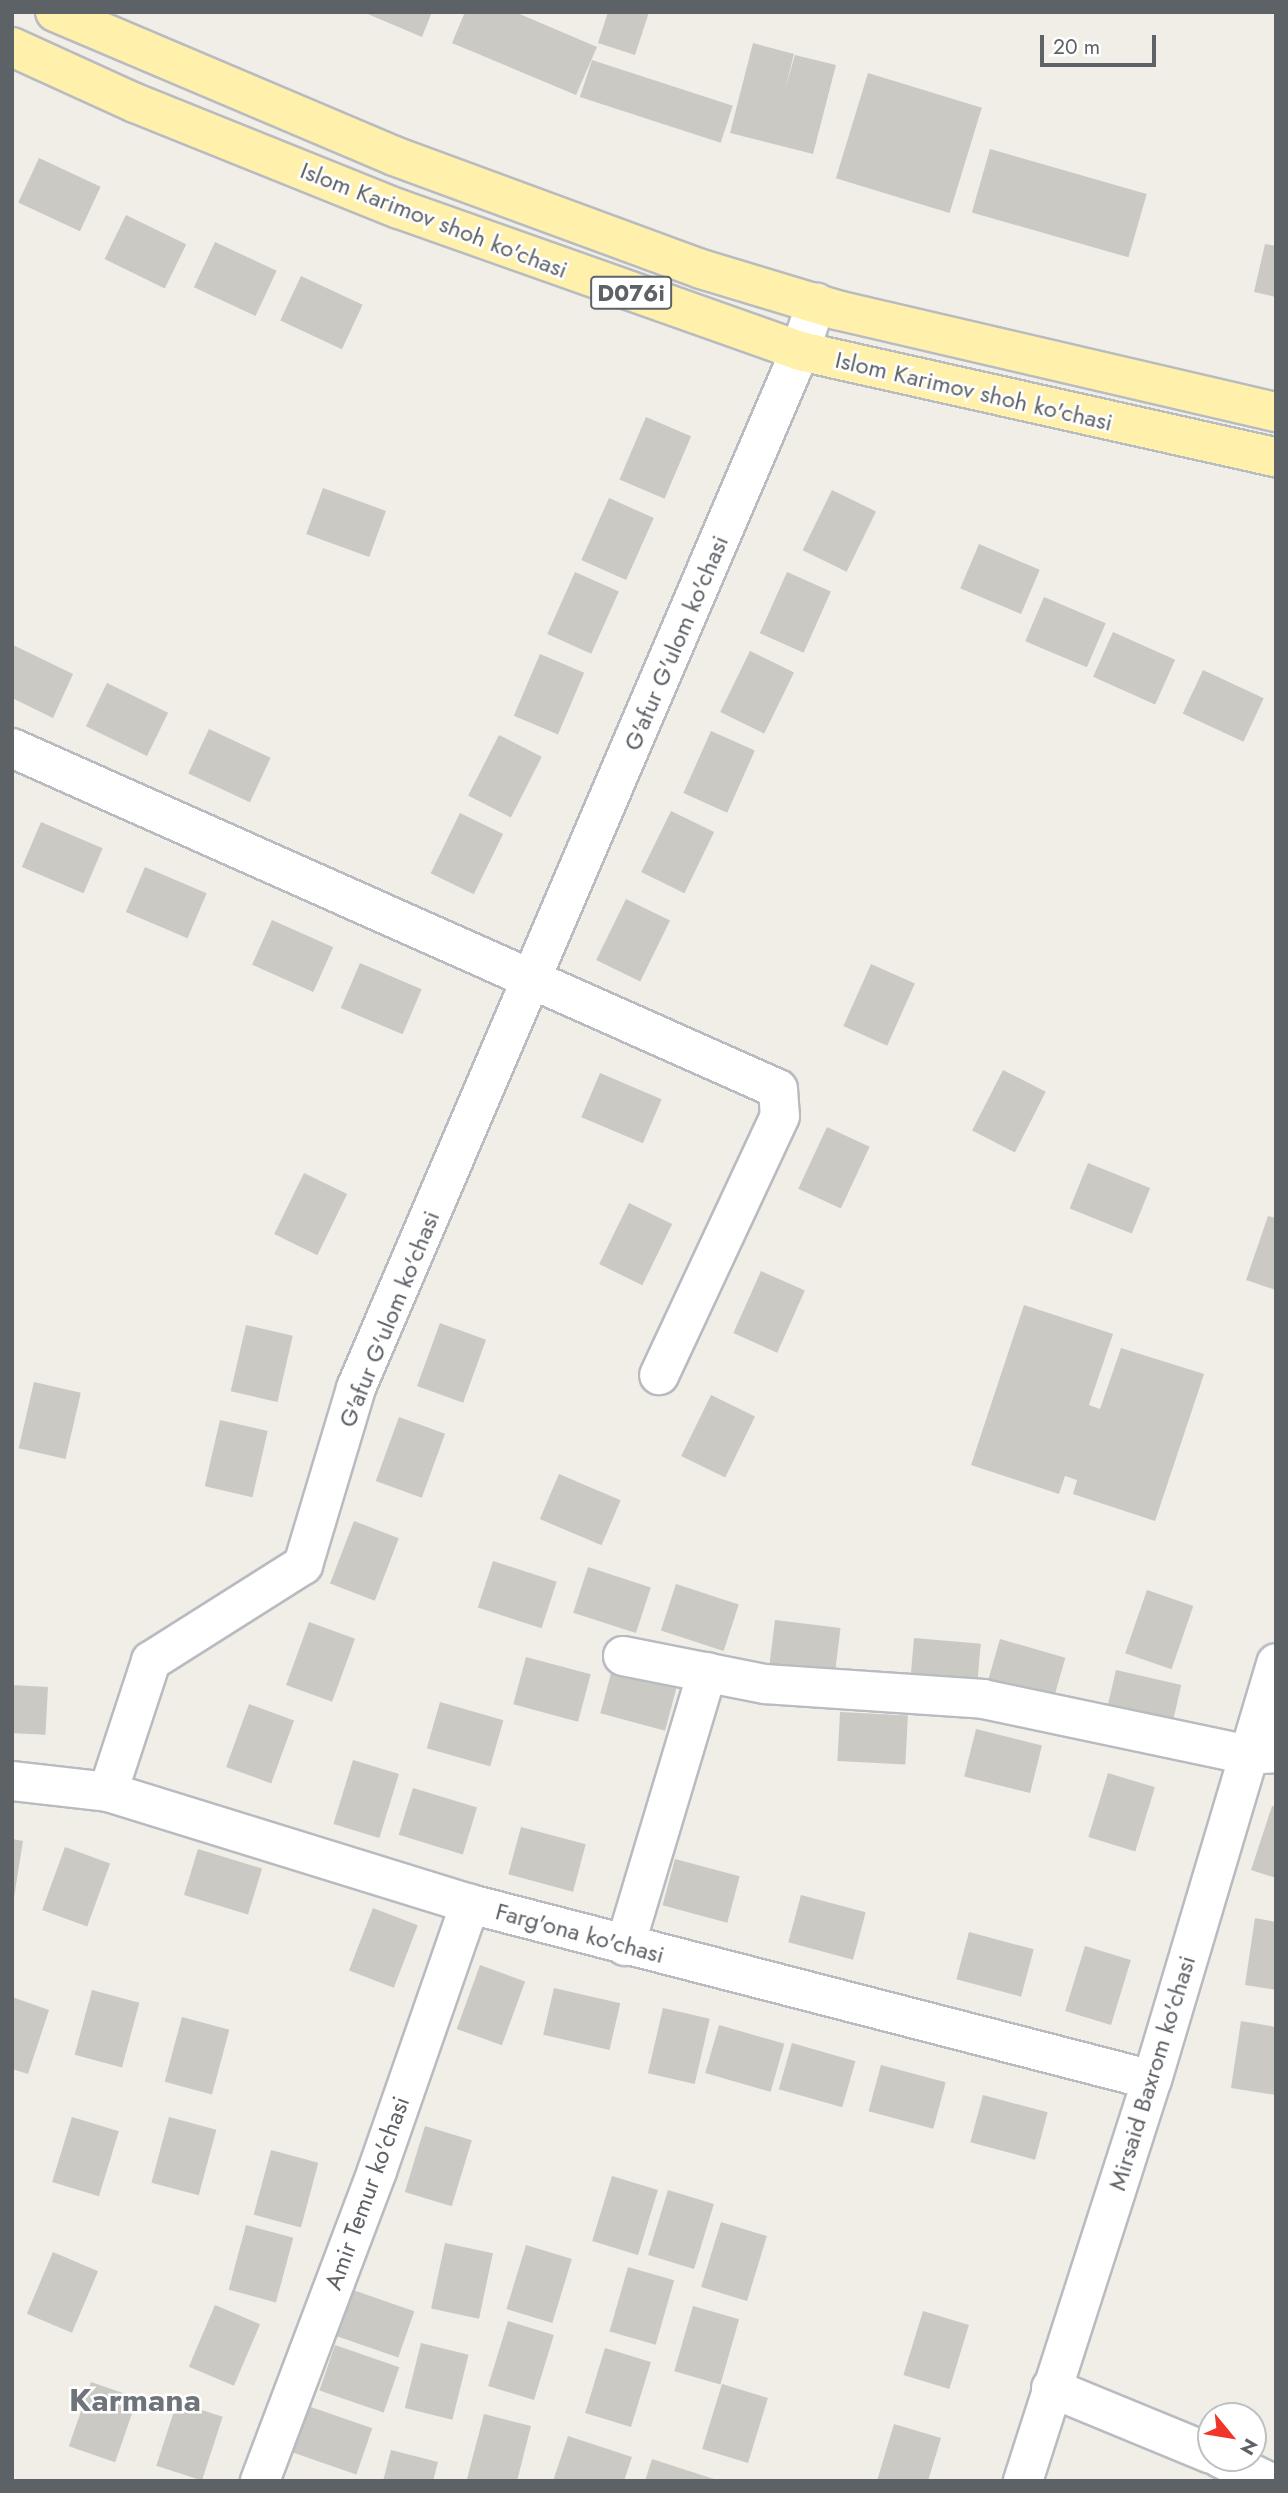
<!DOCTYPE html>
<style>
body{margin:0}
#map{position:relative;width:1288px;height:2493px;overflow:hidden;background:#f0eee6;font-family:Jost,sans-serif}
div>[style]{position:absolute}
.building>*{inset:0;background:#cbc9c3;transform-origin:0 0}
.roads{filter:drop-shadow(2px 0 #b8bbc0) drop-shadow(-2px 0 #b8bbc0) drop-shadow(0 2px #b8bbc0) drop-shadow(0 -2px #b8bbc0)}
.minor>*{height:38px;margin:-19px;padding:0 19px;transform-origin:19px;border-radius:19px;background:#fff}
.major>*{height:38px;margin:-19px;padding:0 19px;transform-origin:19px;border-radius:19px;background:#fff0ac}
span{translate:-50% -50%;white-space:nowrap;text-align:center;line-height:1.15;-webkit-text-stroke:5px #fff;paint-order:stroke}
.shield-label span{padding:2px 5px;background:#fff;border:2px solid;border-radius:5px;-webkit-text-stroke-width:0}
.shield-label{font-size:23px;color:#5d6267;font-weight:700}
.street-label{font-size:24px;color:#5d6267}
.district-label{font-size:32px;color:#6e7479;font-weight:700}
.frame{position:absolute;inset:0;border:14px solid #5d6267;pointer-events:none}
.north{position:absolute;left:1197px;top:2402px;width:70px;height:70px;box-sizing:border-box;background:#fff;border:2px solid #bec0c2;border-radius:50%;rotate:120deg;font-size:19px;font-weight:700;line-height:28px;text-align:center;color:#5d6267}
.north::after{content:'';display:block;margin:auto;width:24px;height:32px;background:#f23529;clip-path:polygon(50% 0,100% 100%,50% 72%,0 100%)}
.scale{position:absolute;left:1040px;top:35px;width:116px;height:32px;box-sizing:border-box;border:4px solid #5d6267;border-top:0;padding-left:9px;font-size:21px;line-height:24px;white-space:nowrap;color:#5d6267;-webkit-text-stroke:5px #fff;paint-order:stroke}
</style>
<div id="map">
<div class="building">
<i style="clip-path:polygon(363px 12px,432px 12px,422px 37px)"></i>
<i style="clip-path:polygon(465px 12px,515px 12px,597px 47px,576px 95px,452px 43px)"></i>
<i style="clip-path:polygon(608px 12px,649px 12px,635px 55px,598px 43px)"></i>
<i style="clip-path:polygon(753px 43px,794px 54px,785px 89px,795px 55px,836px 65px,813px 154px,730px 133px)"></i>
<i style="left:592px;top:60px;width:148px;height:39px;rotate:18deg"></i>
<i style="left:868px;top:73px;width:119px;height:110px;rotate:17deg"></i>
<i style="left:990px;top:149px;width:163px;height:66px;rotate:16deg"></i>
<i style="left:39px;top:158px;width:68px;height:49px;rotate:25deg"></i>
<i style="left:126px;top:215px;width:67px;height:49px;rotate:26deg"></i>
<i style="left:215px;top:242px;width:68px;height:50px;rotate:25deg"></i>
<i style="clip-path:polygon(1265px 244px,1276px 246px,1276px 297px,1254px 292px)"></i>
<i style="left:301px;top:276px;width:68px;height:49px;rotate:25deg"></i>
<i style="left:646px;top:417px;width:49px;height:68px;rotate:23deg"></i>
<i style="left:323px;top:488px;width:67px;height:49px;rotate:20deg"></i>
<i style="left:832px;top:490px;width:49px;height:67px;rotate:26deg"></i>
<i style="left:609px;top:498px;width:49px;height:68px;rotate:24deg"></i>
<i style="left:979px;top:544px;width:66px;height:48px;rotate:23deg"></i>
<i style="left:575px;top:572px;width:48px;height:68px;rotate:24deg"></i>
<i style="left:787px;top:572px;width:48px;height:67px;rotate:24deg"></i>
<i style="left:1044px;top:597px;width:67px;height:48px;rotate:23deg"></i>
<i style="left:1113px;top:632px;width:68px;height:49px;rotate:24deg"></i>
<i style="clip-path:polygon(13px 645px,73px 674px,53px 718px,12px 698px)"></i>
<i style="left:750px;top:651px;width:49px;height:68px;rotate:26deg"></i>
<i style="left:540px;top:654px;width:48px;height:67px;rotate:23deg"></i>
<i style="left:1203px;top:670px;width:67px;height:48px;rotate:25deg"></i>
<i style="left:107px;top:683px;width:68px;height:48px;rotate:26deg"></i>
<i style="left:209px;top:729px;width:68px;height:49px;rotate:25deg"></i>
<i style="left:711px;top:731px;width:48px;height:68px;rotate:24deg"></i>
<i style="left:499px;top:735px;width:48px;height:68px;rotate:27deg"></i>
<i style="left:671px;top:811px;width:48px;height:68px;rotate:26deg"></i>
<i style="left:460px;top:813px;width:48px;height:67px;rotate:26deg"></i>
<i style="left:41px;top:822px;width:67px;height:49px;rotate:23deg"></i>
<i style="left:145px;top:867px;width:67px;height:49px;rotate:23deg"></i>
<i style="left:626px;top:899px;width:49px;height:68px;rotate:26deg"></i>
<i style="left:272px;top:920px;width:67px;height:49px;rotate:24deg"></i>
<i style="left:360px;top:963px;width:67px;height:49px;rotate:23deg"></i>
<i style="left:871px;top:964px;width:48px;height:68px;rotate:24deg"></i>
<i style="left:1003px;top:1070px;width:48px;height:68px;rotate:27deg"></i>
<i style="left:600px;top:1073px;width:67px;height:48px;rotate:23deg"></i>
<i style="left:827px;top:1127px;width:47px;height:68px;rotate:25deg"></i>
<i style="left:1088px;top:1163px;width:67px;height:49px;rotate:22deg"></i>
<i style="left:304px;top:1173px;width:48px;height:68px;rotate:26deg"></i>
<i style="left:629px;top:1203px;width:48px;height:68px;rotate:26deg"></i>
<i style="clip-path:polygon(1268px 1216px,1276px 1218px,1276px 1290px,1246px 1280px)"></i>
<i style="left:761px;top:1271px;width:48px;height:68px;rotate:24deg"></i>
<i style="clip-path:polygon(1024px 1305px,1113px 1334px,1089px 1405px,1100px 1409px,1121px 1348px,1204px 1374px,1155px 1521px,1073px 1494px,1077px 1480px,1065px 1476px,1059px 1494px,971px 1465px)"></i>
<i style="left:440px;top:1323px;width:49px;height:67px;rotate:20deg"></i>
<i style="left:246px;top:1325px;width:48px;height:68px;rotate:13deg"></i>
<i style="left:34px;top:1382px;width:48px;height:68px;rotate:13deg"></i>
<i style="left:711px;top:1395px;width:49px;height:68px;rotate:26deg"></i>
<i style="left:399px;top:1417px;width:49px;height:68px;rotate:20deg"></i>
<i style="left:220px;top:1420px;width:49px;height:68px;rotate:13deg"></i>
<i style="left:559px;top:1474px;width:67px;height:49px;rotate:23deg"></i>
<i style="left:354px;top:1521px;width:48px;height:67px;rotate:21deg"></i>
<i style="left:493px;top:1561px;width:67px;height:49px;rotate:18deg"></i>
<i style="left:588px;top:1567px;width:66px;height:48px;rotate:18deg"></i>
<i style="left:676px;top:1584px;width:66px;height:49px;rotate:18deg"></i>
<i style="left:1147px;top:1590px;width:49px;height:67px;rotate:19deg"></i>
<i style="left:775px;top:1620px;width:66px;height:49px;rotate:7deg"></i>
<i style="left:309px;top:1622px;width:49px;height:67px;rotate:20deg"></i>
<i style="left:914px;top:1638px;width:67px;height:48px;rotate:5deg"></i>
<i style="left:1000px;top:1639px;width:68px;height:49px;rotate:16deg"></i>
<i style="left:526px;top:1657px;width:67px;height:49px;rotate:15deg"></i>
<i style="left:613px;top:1666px;width:67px;height:49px;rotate:15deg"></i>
<i style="left:1116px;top:1670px;width:67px;height:49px;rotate:13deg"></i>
<i style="left:12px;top:1685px;width:36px;height:48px;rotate:3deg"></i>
<i style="left:440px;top:1702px;width:66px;height:48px;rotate:16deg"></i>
<i style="left:249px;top:1704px;width:48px;height:67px;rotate:20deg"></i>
<i style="left:840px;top:1712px;width:68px;height:49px;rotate:3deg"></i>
<i style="left:976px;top:1729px;width:68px;height:49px;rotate:14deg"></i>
<i style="left:353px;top:1760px;width:48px;height:67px;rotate:17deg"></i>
<i style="left:1108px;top:1773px;width:49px;height:67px;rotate:17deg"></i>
<i style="left:413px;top:1788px;width:67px;height:49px;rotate:17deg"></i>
<i style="clip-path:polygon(1272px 1806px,1276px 1807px,1276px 1878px,1251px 1870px)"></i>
<i style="left:521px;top:1827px;width:67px;height:49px;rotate:15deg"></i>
<i style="clip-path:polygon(12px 1839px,23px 1841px,14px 1897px,12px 1897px)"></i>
<i style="left:65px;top:1847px;width:48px;height:67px;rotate:20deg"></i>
<i style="left:198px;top:1849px;width:67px;height:48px;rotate:17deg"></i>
<i style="left:675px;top:1859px;width:67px;height:48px;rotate:15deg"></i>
<i style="left:801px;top:1895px;width:67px;height:49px;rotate:15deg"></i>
<i style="left:373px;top:1908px;width:48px;height:67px;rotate:21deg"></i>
<i style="clip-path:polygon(1255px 1918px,1276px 1922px,1276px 1990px,1245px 1985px)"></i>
<i style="left:969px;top:1932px;width:67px;height:49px;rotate:15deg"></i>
<i style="left:1085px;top:1946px;width:48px;height:68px;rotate:17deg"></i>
<i style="left:480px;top:1965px;width:48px;height:68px;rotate:20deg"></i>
<i style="left:554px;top:1988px;width:68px;height:48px;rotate:13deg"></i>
<i style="left:92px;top:1990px;width:49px;height:67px;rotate:15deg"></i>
<i style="clip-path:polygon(12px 1997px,49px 2010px,28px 2074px,12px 2069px)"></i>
<i style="left:663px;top:2008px;width:48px;height:67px;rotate:13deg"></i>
<i style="left:182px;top:2017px;width:49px;height:67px;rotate:15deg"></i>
<i style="clip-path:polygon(1241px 2021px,1276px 2027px,1276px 2095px,1231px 2088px)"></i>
<i style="left:719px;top:2025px;width:68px;height:50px;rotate:16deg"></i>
<i style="left:792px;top:2043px;width:66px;height:48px;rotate:16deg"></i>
<i style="left:881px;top:2065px;width:67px;height:48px;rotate:15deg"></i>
<i style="left:983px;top:2095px;width:67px;height:49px;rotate:15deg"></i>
<i style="left:72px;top:2117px;width:49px;height:68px;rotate:17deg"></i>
<i style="left:169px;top:2117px;width:49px;height:68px;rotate:15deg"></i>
<i style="left:425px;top:2126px;width:49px;height:69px;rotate:17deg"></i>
<i style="left:271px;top:2150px;width:49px;height:67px;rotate:15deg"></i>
<i style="left:612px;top:2176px;width:48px;height:68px;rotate:17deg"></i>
<i style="left:668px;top:2190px;width:48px;height:68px;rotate:17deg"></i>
<i style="left:721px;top:2222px;width:48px;height:68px;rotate:17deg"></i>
<i style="left:246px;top:2225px;width:49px;height:67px;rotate:15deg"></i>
<i style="left:445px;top:2243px;width:49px;height:67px;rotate:12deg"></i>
<i style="left:526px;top:2245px;width:48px;height:67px;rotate:17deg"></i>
<i style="left:53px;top:2252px;width:49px;height:67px;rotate:23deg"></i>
<i style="left:628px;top:2267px;width:48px;height:67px;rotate:16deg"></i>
<i style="left:350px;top:2289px;width:68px;height:49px;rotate:19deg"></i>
<i style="left:215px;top:2305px;width:49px;height:67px;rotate:23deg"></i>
<i style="left:693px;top:2306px;width:48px;height:68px;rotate:16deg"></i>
<i style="left:923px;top:2311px;width:48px;height:67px;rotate:17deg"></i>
<i style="left:508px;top:2321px;width:48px;height:68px;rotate:17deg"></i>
<i style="left:421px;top:2343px;width:49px;height:67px;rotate:14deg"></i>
<i style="left:335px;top:2345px;width:68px;height:48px;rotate:19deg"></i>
<i style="left:605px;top:2348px;width:48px;height:68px;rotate:17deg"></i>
<i style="left:91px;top:2382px;width:49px;height:68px;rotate:19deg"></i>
<i style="left:722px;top:2384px;width:48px;height:68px;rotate:17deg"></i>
<i style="left:177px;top:2402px;width:48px;height:67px;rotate:18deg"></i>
<i style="left:308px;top:2406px;width:68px;height:49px;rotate:19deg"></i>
<i style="clip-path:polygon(484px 2414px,531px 2426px,517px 2481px,467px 2479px)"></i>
<i style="clip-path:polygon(894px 2424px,941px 2438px,928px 2481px,877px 2481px)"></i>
<i style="clip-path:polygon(568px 2436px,632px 2457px,624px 2481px,553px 2481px)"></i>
<i style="clip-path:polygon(391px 2450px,438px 2462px,433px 2481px,383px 2481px)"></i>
<i style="clip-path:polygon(652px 2459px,717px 2480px,717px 2481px,645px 2481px)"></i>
</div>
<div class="roads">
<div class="minor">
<i style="left:12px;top:748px;width:838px;rotate:24deg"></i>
<i style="left:778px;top:1089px;width:27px;rotate:86deg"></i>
<i style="left:780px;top:1116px;width:286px;rotate:115deg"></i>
<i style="left:623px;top:1656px;width:145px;rotate:11.2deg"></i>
<i style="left:765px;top:1684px;width:219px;rotate:3.9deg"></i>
<i style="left:983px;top:1699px;width:271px;rotate:11.9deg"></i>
<i style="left:1248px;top:1755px;width:26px;rotate:-4deg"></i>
<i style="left:12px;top:1781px;width:97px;rotate:6.5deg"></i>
<i style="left:108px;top:1792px;width:379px;rotate:17.2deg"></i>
<i style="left:470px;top:1904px;width:704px;rotate:14.47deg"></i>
<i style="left:108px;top:1792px;width:138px;rotate:-71.8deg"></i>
<i style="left:151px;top:1661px;width:180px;rotate:-32.3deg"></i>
<i style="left:303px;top:1565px;width:185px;rotate:-73.3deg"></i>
<i style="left:356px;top:1388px;width:1128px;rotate:-66.82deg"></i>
<i style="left:800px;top:351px;width:51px;rotate:-71.6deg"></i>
<i style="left:625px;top:1946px;width:286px;rotate:-73.3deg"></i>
<i style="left:1051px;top:2388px;width:173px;rotate:22.4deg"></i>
<i style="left:1220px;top:2458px;width:52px;rotate:26.1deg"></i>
<i style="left:260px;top:2481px;width:331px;rotate:-69.3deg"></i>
<i style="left:377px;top:2171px;width:283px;rotate:-70.8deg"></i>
<i style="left:1023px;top:2481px;width:421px;rotate:-72.2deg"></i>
<i style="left:1152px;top:2080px;width:435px;rotate:-73.4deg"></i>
</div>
<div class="major">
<i style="left:55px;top:12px;width:368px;rotate:23deg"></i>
<i style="left:394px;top:156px;width:327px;rotate:20.2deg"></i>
<i style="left:701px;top:269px;width:142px;rotate:16.8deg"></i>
<i style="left:837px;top:310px;width:451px;rotate:13.1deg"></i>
<i style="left:12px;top:47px;width:135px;rotate:24.5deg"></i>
<i style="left:135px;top:103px;width:284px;rotate:21.9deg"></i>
<i style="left:399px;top:209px;width:425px;rotate:19.5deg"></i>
<i style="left:800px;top:351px;width:488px;rotate:12.6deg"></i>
</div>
</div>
<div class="shield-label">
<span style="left:631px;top:293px">D076i</span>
</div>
<div class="street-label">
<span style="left:434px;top:220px;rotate:21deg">Islom Karimov shoh ko'chasi</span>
<span style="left:974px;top:391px;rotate:13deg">Islom Karimov shoh ko'chasi</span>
<span style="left:676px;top:643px;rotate:-67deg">G'afur G'ulom ko'chasi</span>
<span style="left:389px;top:1319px;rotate:-68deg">G'afur G'ulom ko'chasi</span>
<span style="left:580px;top:1933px;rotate:15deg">Farg'ona ko'chasi</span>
<span style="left:1152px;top:2073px;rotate:-73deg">Mirsaid Baxrom ko'chasi</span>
<span style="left:367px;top:2193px;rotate:-70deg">Amir Temur ko'chasi</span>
</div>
<div class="district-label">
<span style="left:135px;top:2400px">Karmana</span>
</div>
<div class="frame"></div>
<div class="north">N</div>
<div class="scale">20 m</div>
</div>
